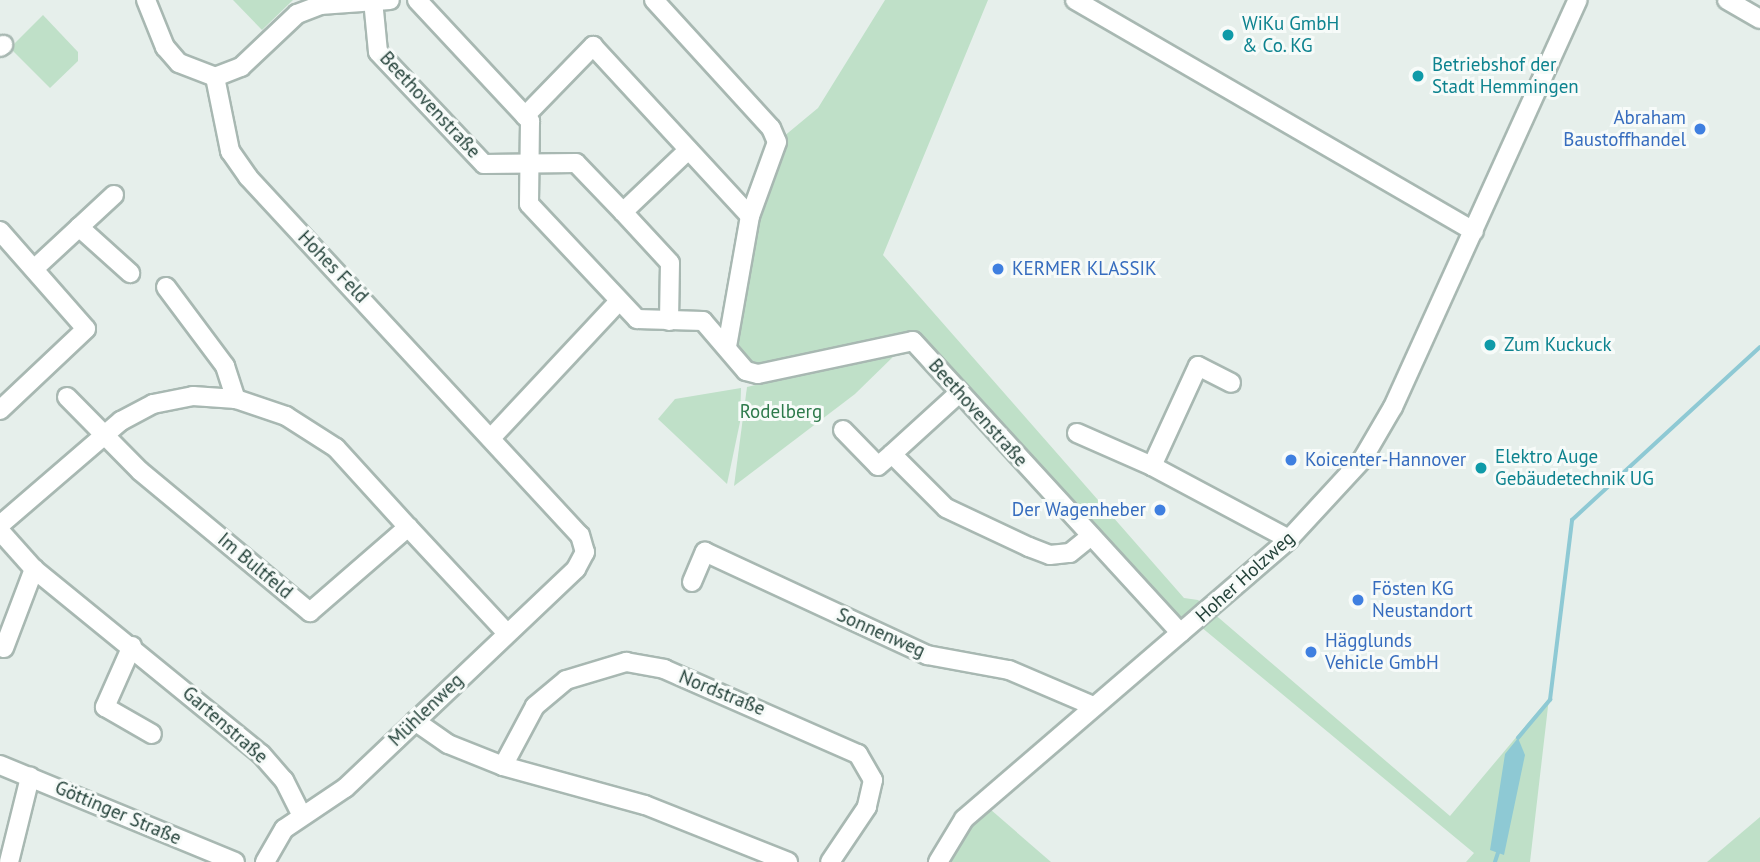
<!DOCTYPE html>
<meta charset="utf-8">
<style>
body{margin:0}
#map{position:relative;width:1760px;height:862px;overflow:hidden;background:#e6efeb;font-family:"PT Sans",sans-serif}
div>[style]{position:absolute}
.green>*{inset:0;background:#bfe0c8}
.water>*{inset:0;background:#8ec9d4}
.stream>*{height:3.5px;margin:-1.75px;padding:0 1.75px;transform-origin:1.75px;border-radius:1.75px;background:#8ec9d4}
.roads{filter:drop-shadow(2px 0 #a8b8b2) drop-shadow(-2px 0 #a8b8b2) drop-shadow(0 2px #a8b8b2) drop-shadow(0 -2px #a8b8b2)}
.minor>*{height:18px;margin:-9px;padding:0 9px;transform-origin:9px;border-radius:9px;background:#fff}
.dots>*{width:19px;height:19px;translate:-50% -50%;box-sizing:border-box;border:4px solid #f7fbf9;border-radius:50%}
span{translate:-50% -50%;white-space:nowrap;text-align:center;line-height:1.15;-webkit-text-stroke:6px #f7fbf9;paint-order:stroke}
.culture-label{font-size:19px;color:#0d838f}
.left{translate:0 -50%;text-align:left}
.street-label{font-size:19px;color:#24423a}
.shop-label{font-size:19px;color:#366cbe}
.right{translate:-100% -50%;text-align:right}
.park-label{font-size:19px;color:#2d7a4b}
</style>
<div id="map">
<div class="green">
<i style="clip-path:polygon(233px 0,293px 0,262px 30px)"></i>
<i style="clip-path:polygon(885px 0,988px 0,883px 255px,1184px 598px,1198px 600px,1450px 816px,1549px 698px,1530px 862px,1466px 862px,1474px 853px,1195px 622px,1181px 633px,913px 341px,758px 374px,727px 346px,777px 142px,818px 108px)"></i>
<i style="clip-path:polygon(43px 15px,78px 52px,78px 61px,50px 88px,10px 48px)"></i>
<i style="clip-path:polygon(898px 352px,855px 394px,734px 486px,747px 387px)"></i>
<i style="clip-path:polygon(741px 388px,740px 422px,727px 484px,658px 419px,675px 399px)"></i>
<i style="clip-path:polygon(983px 803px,1051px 862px,938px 862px)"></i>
<i style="clip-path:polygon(1760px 817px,1760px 862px,1707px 862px)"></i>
</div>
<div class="water">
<i style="clip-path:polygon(1518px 738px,1525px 755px,1504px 855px,1490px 850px,1505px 754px)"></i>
</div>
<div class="stream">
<i style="left:1518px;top:738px;width:50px;rotate:-49.9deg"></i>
<i style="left:1550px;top:700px;width:181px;rotate:-83deg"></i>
<i style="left:1572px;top:520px;width:255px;rotate:-42.6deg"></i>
<i style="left:1495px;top:862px;width:9px;rotate:-72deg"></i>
</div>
<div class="roads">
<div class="minor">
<i style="left:146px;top:0;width:51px;rotate:68deg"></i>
<i style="left:165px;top:47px;width:21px;rotate:49deg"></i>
<i style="left:179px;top:63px;width:39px;rotate:21deg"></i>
<i style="left:215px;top:77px;width:28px;rotate:-21deg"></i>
<i style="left:241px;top:67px;width:77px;rotate:-43.4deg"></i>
<i style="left:297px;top:14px;width:25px;rotate:-21deg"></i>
<i style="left:320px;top:5px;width:70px;rotate:-4.1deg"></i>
<i style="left:373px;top:0;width:52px;rotate:84.5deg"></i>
<i style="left:378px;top:52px;width:154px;rotate:46.6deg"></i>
<i style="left:484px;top:164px;width:92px;rotate:-0.6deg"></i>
<i style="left:576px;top:163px;width:68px;rotate:46.2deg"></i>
<i style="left:623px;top:212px;width:69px;rotate:47.3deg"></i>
<i style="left:670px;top:263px;width:58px;rotate:91deg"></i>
<i style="left:417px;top:0;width:166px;rotate:47deg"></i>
<i style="left:530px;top:121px;width:83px;rotate:90.7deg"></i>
<i style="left:529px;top:204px;width:158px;rotate:46.8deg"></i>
<i style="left:637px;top:319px;width:66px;rotate:1.7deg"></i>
<i style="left:703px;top:321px;width:66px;rotate:49.3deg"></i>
<i style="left:746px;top:371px;width:12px;rotate:14deg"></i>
<i style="left:758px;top:374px;width:158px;rotate:-12deg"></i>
<i style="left:913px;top:341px;width:396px;rotate:47.5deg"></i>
<i style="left:654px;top:0;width:173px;rotate:47.6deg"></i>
<i style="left:771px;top:128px;width:15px;rotate:67deg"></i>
<i style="left:777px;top:142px;width:79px;rotate:110deg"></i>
<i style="left:750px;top:216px;width:132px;rotate:100deg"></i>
<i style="left:1075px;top:0;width:461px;rotate:30.1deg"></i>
<i style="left:1727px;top:0;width:38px;rotate:30deg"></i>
<i style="left:0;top:47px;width:4px;rotate:-34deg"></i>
<i style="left:215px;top:77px;width:76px;rotate:78.5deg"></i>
<i style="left:230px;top:151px;width:32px;rotate:55deg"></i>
<i style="left:248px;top:177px;width:488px;rotate:47.2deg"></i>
<i style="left:580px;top:535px;width:18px;rotate:74deg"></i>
<i style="left:585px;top:552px;width:19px;rotate:118deg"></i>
<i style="left:576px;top:569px;width:318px;rotate:136.5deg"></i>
<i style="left:345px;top:788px;width:73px;rotate:146.1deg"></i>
<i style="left:284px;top:829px;width:38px;rotate:120deg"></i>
<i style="left:525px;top:116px;width:98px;rotate:-45.8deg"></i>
<i style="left:593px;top:46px;width:231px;rotate:47.3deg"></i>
<i style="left:623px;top:212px;width:90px;rotate:-43.6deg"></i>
<i style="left:79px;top:227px;width:69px;rotate:42deg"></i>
<i style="left:0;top:231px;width:130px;rotate:48.7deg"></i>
<i style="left:86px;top:329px;width:118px;rotate:136.7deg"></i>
<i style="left:34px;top:269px;width:109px;rotate:-42.8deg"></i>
<i style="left:166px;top:287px;width:99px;rotate:53.2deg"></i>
<i style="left:225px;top:366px;width:35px;rotate:72deg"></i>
<i style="left:959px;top:393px;width:91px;rotate:137.7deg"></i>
<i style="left:892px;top:454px;width:76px;rotate:45deg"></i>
<i style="left:946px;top:508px;width:92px;rotate:25.2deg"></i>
<i style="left:1029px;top:547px;width:22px;rotate:21deg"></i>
<i style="left:1050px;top:555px;width:20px;rotate:-6deg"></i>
<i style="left:1070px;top:553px;width:27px;rotate:-39deg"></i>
<i style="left:67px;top:397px;width:104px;rotate:45.4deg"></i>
<i style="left:140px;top:471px;width:221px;rotate:39.7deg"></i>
<i style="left:310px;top:612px;width:130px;rotate:-40.9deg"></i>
<i style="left:408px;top:527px;width:145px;rotate:47deg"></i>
<i style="left:843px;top:430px;width:50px;rotate:45.8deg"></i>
<i style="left:878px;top:466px;width:18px;rotate:-41deg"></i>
<i style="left:1077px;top:433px;width:82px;rotate:23.7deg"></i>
<i style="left:1152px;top:466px;width:155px;rotate:28.1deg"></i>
<i style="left:491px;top:438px;width:187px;rotate:-46.9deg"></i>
<i style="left:1152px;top:466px;width:110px;rotate:-65.3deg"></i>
<i style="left:1198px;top:366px;width:37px;rotate:27deg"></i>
<i style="left:0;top:525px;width:160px;rotate:-40.7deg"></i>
<i style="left:121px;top:421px;width:36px;rotate:-28deg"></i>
<i style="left:153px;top:404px;width:41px;rotate:-11.3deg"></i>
<i style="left:193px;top:396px;width:43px;rotate:4deg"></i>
<i style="left:236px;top:399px;width:53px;rotate:18.8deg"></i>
<i style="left:286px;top:416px;width:59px;rotate:32.6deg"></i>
<i style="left:336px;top:448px;width:107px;rotate:47.7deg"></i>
<i style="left:0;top:531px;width:51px;rotate:48.2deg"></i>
<i style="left:34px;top:569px;width:293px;rotate:39.2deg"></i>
<i style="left:261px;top:754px;width:35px;rotate:49deg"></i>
<i style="left:284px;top:780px;width:40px;rotate:63.4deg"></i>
<i style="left:692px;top:582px;width:33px;rotate:-67deg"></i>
<i style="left:705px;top:552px;width:245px;rotate:24.9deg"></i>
<i style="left:927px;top:655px;width:83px;rotate:10.4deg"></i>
<i style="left:1009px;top:670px;width:91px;rotate:23.2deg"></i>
<i style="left:132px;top:646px;width:67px;rotate:113.9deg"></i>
<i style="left:105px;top:707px;width:54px;rotate:29.9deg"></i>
<i style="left:4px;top:648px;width:85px;rotate:-69.2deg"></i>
<i style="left:415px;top:721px;width:40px;rotate:34.9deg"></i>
<i style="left:448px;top:744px;width:59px;rotate:21.8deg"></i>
<i style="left:503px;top:766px;width:147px;rotate:15.4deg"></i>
<i style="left:645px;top:805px;width:154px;rotate:21.7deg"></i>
<i style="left:0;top:765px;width:254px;rotate:22.4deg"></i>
<i style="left:503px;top:766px;width:68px;rotate:-61.9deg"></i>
<i style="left:535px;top:706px;width:40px;rotate:-40deg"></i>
<i style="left:566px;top:680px;width:63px;rotate:-16.7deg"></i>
<i style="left:626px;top:662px;width:39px;rotate:10deg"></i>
<i style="left:664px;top:669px;width:212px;rotate:23.7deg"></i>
<i style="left:858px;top:754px;width:30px;rotate:60deg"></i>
<i style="left:873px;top:780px;width:28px;rotate:103deg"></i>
<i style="left:867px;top:807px;width:66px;rotate:123.9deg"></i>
<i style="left:9px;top:862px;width:88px;rotate:-76.1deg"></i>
<i style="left:938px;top:862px;width:50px;rotate:-58.8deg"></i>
<i style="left:964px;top:819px;width:429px;rotate:-40.7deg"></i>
<i style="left:1289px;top:539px;width:108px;rotate:-47.3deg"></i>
<i style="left:1362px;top:460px;width:61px;rotate:-59.7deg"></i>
<i style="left:1393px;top:407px;width:447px;rotate:-65.6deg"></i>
</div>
</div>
<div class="dots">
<i style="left:1228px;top:35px;background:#0f9aa8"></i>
<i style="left:1418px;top:76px;background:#0f9aa8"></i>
<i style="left:1700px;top:129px;background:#3f7fe0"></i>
<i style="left:998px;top:269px;background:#3f7fe0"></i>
<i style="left:1490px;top:345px;background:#0f9aa8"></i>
<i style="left:1291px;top:460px;background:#3f7fe0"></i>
<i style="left:1481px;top:468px;background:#0f9aa8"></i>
<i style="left:1160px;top:510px;background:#3f7fe0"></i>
<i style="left:1358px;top:600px;background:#3f7fe0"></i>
<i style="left:1311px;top:652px;background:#3f7fe0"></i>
</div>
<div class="culture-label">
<span class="left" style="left:1242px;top:35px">WiKu GmbH<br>&amp; Co. KG</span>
<span class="left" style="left:1432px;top:76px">Betriebshof der<br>Stadt Hemmingen</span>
<span class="left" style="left:1504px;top:345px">Zum Kuckuck</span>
<span class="left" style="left:1495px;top:468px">Elektro Auge<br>Gebäudetechnik UG</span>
</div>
<div class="street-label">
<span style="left:430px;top:105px;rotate:47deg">Beethovenstraße</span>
<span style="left:333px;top:267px;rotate:46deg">Hohes Feld</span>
<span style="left:978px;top:413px;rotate:48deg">Beethovenstraße</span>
<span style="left:255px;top:566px;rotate:40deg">Im Bultfeld</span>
<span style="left:1245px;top:577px;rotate:-42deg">Hoher Holzweg</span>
<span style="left:881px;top:633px;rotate:24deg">Sonnenweg</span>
<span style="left:722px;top:693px;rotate:22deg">Nordstraße</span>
<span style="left:426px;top:710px;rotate:-44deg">Mühlenweg</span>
<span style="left:225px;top:725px;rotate:41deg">Gartenstraße</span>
<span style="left:118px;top:813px;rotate:23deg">Göttinger Straße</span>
</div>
<div class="shop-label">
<span class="right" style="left:1686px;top:129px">Abraham<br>Baustoffhandel</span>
<span class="left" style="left:1012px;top:269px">KERMER KLASSIK</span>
<span class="left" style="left:1305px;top:460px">Koicenter-Hannover</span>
<span class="right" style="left:1146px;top:510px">Der Wagenheber</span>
<span class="left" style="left:1372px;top:600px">Fösten KG<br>Neustandort</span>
<span class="left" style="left:1325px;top:652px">Hägglunds<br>Vehicle GmbH</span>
</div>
<div class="park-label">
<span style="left:781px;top:412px">Rodelberg</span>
</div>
</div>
